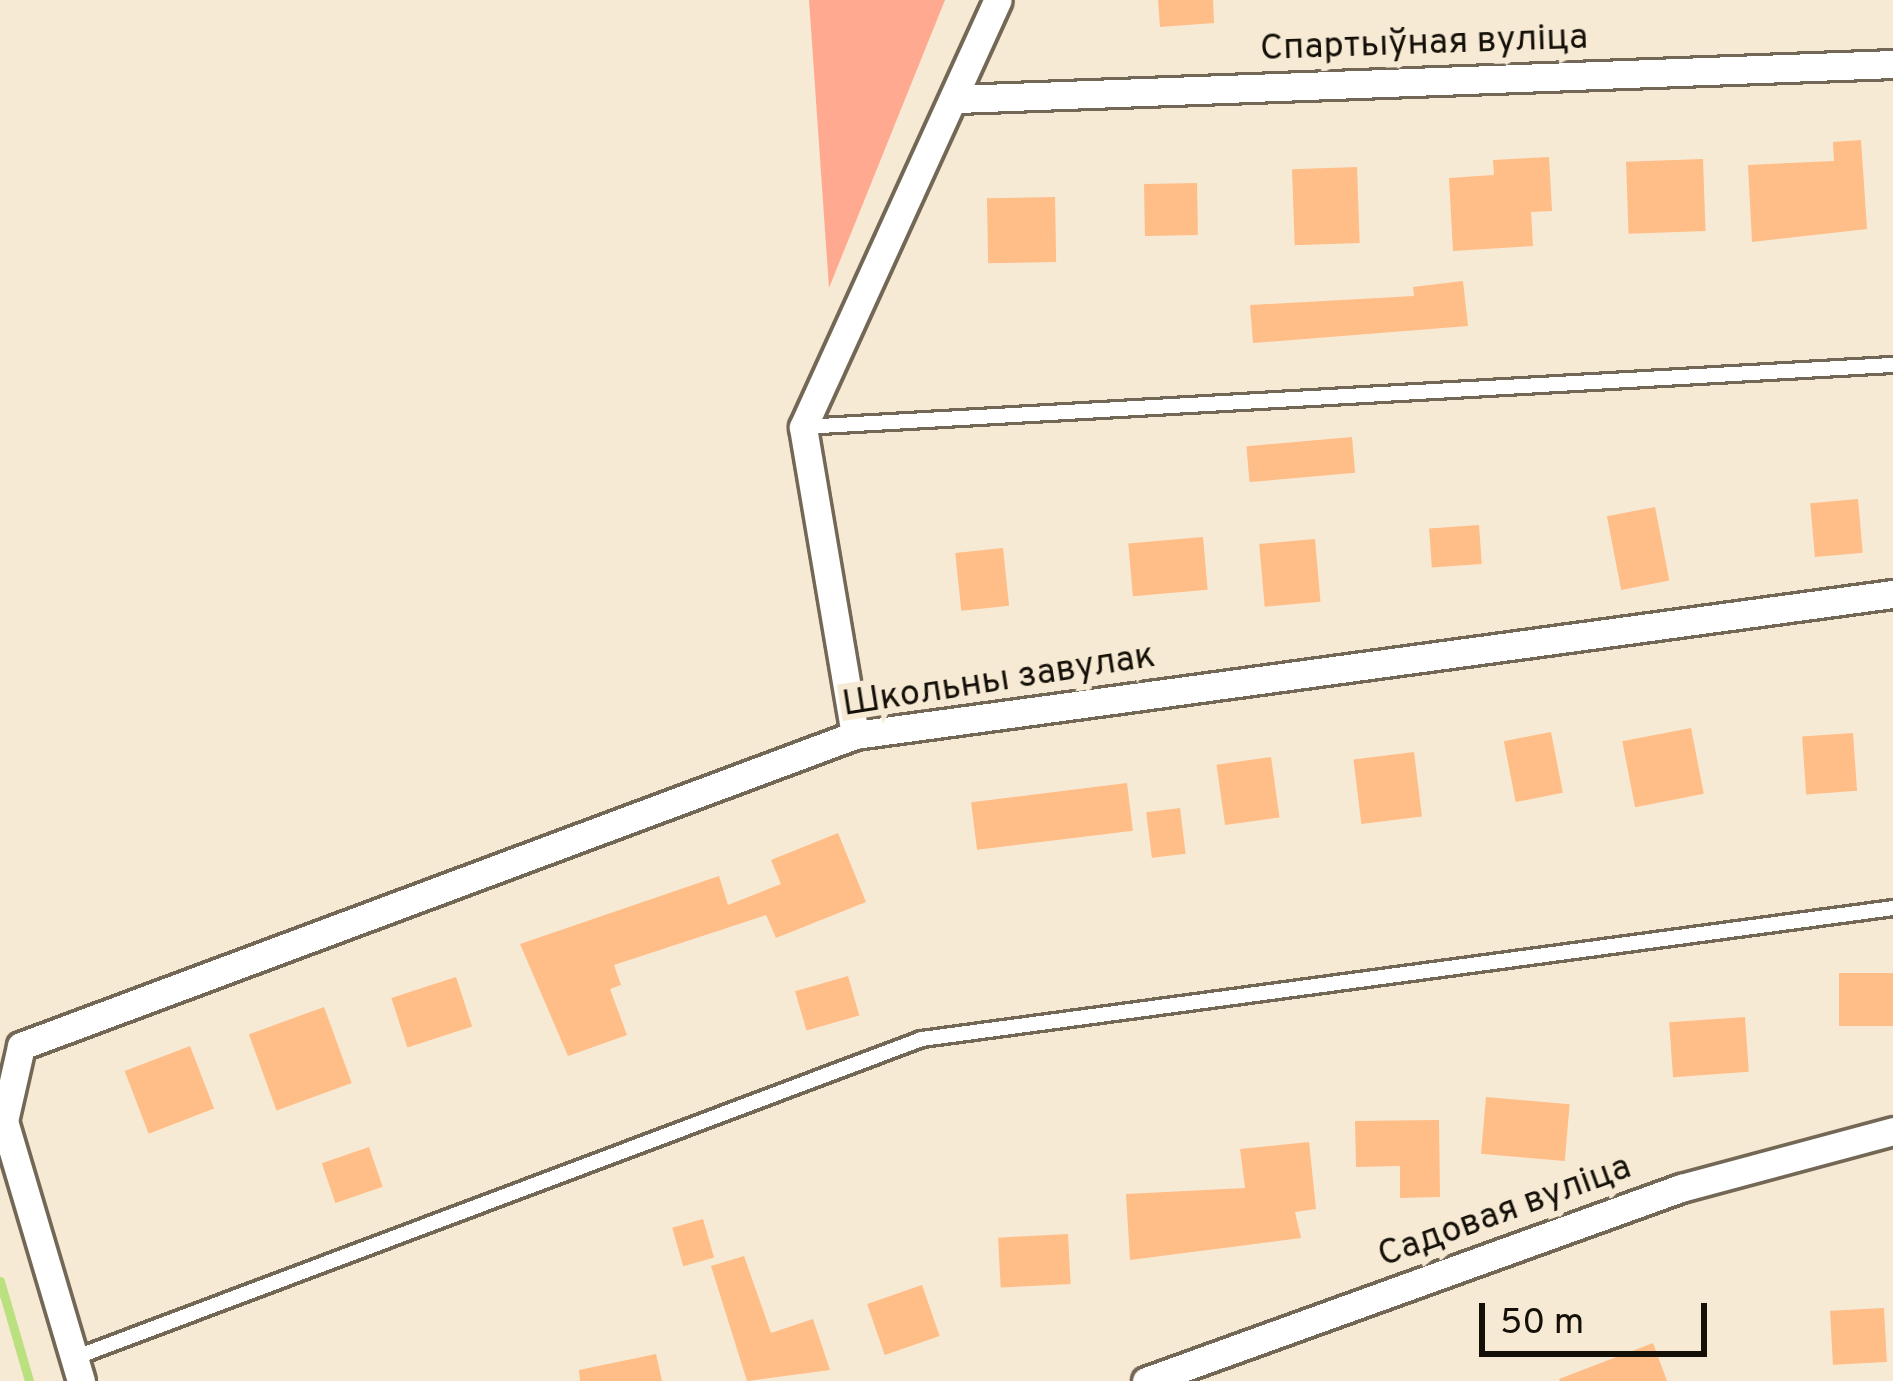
<!DOCTYPE html>
<meta charset="utf-8">
<style>
body{margin:0}
#map{position:relative;width:1893px;height:1381px;overflow:hidden;background:#f7ead4;font-family:Overpass,sans-serif}
div>[style]{position:absolute}
.green>*{inset:0;background:#ffaa90}
.stream>*{height:9px;margin:-4.5px;padding:0 4.5px;transform-origin:4.5px;border-radius:4.5px;background:#bbe07f}
.building>*{inset:0;background:#ffbd87;transform-origin:0 0}
.roads{filter:drop-shadow(3px 0 #736855) drop-shadow(-3px 0 #736855) drop-shadow(0 3px #736855) drop-shadow(0 -3px #736855)}
.service>*{height:14px;margin:-7px;padding:0 7px;transform-origin:7px;border-radius:7px;background:#fff}
.minor>*{height:27px;margin:-13.5px;padding:0 13.5px;transform-origin:13.5px;border-radius:13.5px;background:#fff}
span{translate:-50% -50%;white-space:nowrap;text-align:center;line-height:1.15;-webkit-text-stroke:12px #f7ead4;paint-order:stroke}
.street-label{font-size:36px;color:#141008}
.scale{position:absolute;left:1479px;top:1303px;width:228px;height:54px;box-sizing:border-box;border:6px solid #141008;border-top:0;padding-left:15px;font-size:36px;line-height:42px;white-space:nowrap;color:#141008;-webkit-text-stroke:9px #f7ead4;paint-order:stroke}
</style>
<div id="map">
<div class="green">
<i style="clip-path:polygon(809px 0,945px 0,829px 288px)"></i>
</div>
<div class="stream">
<i style="left:0;top:1281px;width:104px;rotate:73.8deg"></i>
</div>
<div class="building">
<i style="clip-path:polygon(1158px 0,1213px 0,1214px 23px,1160px 27px)"></i>
<i style="clip-path:polygon(1861px 140px,1867px 229px,1752px 242px,1748px 165px,1834px 161px,1833px 142px)"></i>
<i style="clip-path:polygon(1549px 157px,1552px 211px,1531px 212px,1533px 246px,1453px 251px,1449px 178px,1494px 175px,1493px 160px)"></i>
<i style="left:1703px;top:159px;width:72px;height:77px;rotate:88deg"></i>
<i style="left:1357px;top:167px;width:76px;height:65px;rotate:88deg"></i>
<i style="left:1197px;top:183px;width:52px;height:53px;rotate:89deg"></i>
<i style="left:1055px;top:197px;width:65px;height:68px;rotate:89deg"></i>
<i style="clip-path:polygon(1463px 281px,1468px 326px,1253px 343px,1250px 305px,1414px 296px,1413px 287px)"></i>
<i style="left:1352px;top:437px;width:36px;height:106px;rotate:85deg"></i>
<i style="left:1858px;top:499px;width:54px;height:48px;rotate:85deg"></i>
<i style="left:1655px;top:507px;width:75px;height:49px;rotate:79deg"></i>
<i style="left:1479px;top:525px;width:39px;height:50px;rotate:86deg"></i>
<i style="left:1203px;top:537px;width:53px;height:75px;rotate:85deg"></i>
<i style="left:1315px;top:539px;width:63px;height:56px;rotate:85deg"></i>
<i style="left:1003px;top:548px;width:58px;height:48px;rotate:84deg"></i>
<i style="left:1691px;top:728px;width:67px;height:70px;rotate:79deg"></i>
<i style="left:1551px;top:732px;width:62px;height:48px;rotate:79deg"></i>
<i style="left:1853px;top:733px;width:58px;height:51px;rotate:86deg"></i>
<i style="left:1414px;top:752px;width:65px;height:61px;rotate:83deg"></i>
<i style="left:1271px;top:757px;width:61px;height:55px;rotate:82deg"></i>
<i style="left:1127px;top:783px;width:48px;height:157px;rotate:83deg"></i>
<i style="left:1180px;top:808px;width:46px;height:34px;rotate:83deg"></i>
<i style="clip-path:polygon(838px 833px,866px 902px,776px 938px,766px 915px,614px 965px,621px 985px,610px 989px,627px 1035px,568px 1056px,520px 944px,719px 876px,728px 905px,781px 884px,771px 860px)"></i>
<i style="left:1893px;top:973px;width:53px;height:54px;rotate:90deg"></i>
<i style="left:848px;top:976px;width:41px;height:55px;rotate:74deg"></i>
<i style="left:456px;top:977px;width:52px;height:68px;rotate:72deg"></i>
<i style="left:324px;top:1007px;width:81px;height:80px;rotate:70deg"></i>
<i style="left:1745px;top:1017px;width:55px;height:76px;rotate:86deg"></i>
<i style="left:190px;top:1046px;width:67px;height:70px;rotate:69deg"></i>
<i style="left:1486px;top:1097px;width:84px;height:57px;rotate:5deg"></i>
<i style="clip-path:polygon(1439px 1120px,1440px 1197px,1400px 1198px,1400px 1166px,1356px 1167px,1355px 1121px)"></i>
<i style="clip-path:polygon(1309px 1142px,1316px 1209px,1295px 1212px,1301px 1238px,1130px 1260px,1126px 1194px,1245px 1188px,1240px 1149px)"></i>
<i style="left:369px;top:1147px;width:42px;height:50px;rotate:71deg"></i>
<i style="left:703px;top:1219px;width:40px;height:32px;rotate:74deg"></i>
<i style="left:1068px;top:1234px;width:50px;height:70px;rotate:87deg"></i>
<i style="clip-path:polygon(744px 1256px,771px 1333px,813px 1319px,830px 1370px,747px 1381px,711px 1266px)"></i>
<i style="left:922px;top:1285px;width:54px;height:58px;rotate:71deg"></i>
<i style="left:1884px;top:1308px;width:54px;height:54px;rotate:87deg"></i>
<i style="clip-path:polygon(1653px 1343px,1667px 1381px,1560px 1381px,1559px 1379px)"></i>
<i style="clip-path:polygon(656px 1354px,662px 1381px,580px 1381px,579px 1370px)"></i>
</div>
<div class="roads">
<div class="service">
<i style="left:803px;top:427px;width:1092px;rotate:-3.26deg"></i>
<i style="left:74px;top:1358px;width:906px;rotate:-20.62deg"></i>
<i style="left:922px;top:1039px;width:980px;rotate:-7.68deg"></i>
</div>
<div class="minor">
<i style="left:957px;top:99px;width:937px;rotate:-2.14deg"></i>
<i style="left:855px;top:735px;width:312px;rotate:-99.6deg"></i>
<i style="left:803px;top:427px;width:469px;rotate:-65.5deg"></i>
<i style="left:81px;top:1381px;width:271px;rotate:-106.5deg"></i>
<i style="left:4px;top:1121px;width:77px;rotate:-77.2deg"></i>
<i style="left:21px;top:1046px;width:890px;rotate:-20.45deg"></i>
<i style="left:855px;top:735px;width:1048px;rotate:-7.74deg"></i>
<i style="left:1146px;top:1381px;width:569px;rotate:-19.84deg"></i>
<i style="left:1681px;top:1188px;width:220px;rotate:-15deg"></i>
</div>
</div>
<div class="street-label">
<span style="left:1424px;top:45px;rotate:-2deg">Спартыўная вуліца</span>
<span style="left:999px;top:682px;rotate:-9deg">Школьны завулак</span>
<span style="left:1505px;top:1213px;rotate:-20deg">Садовая вуліца</span>
</div>
<div class="scale">50 m</div>
</div>
